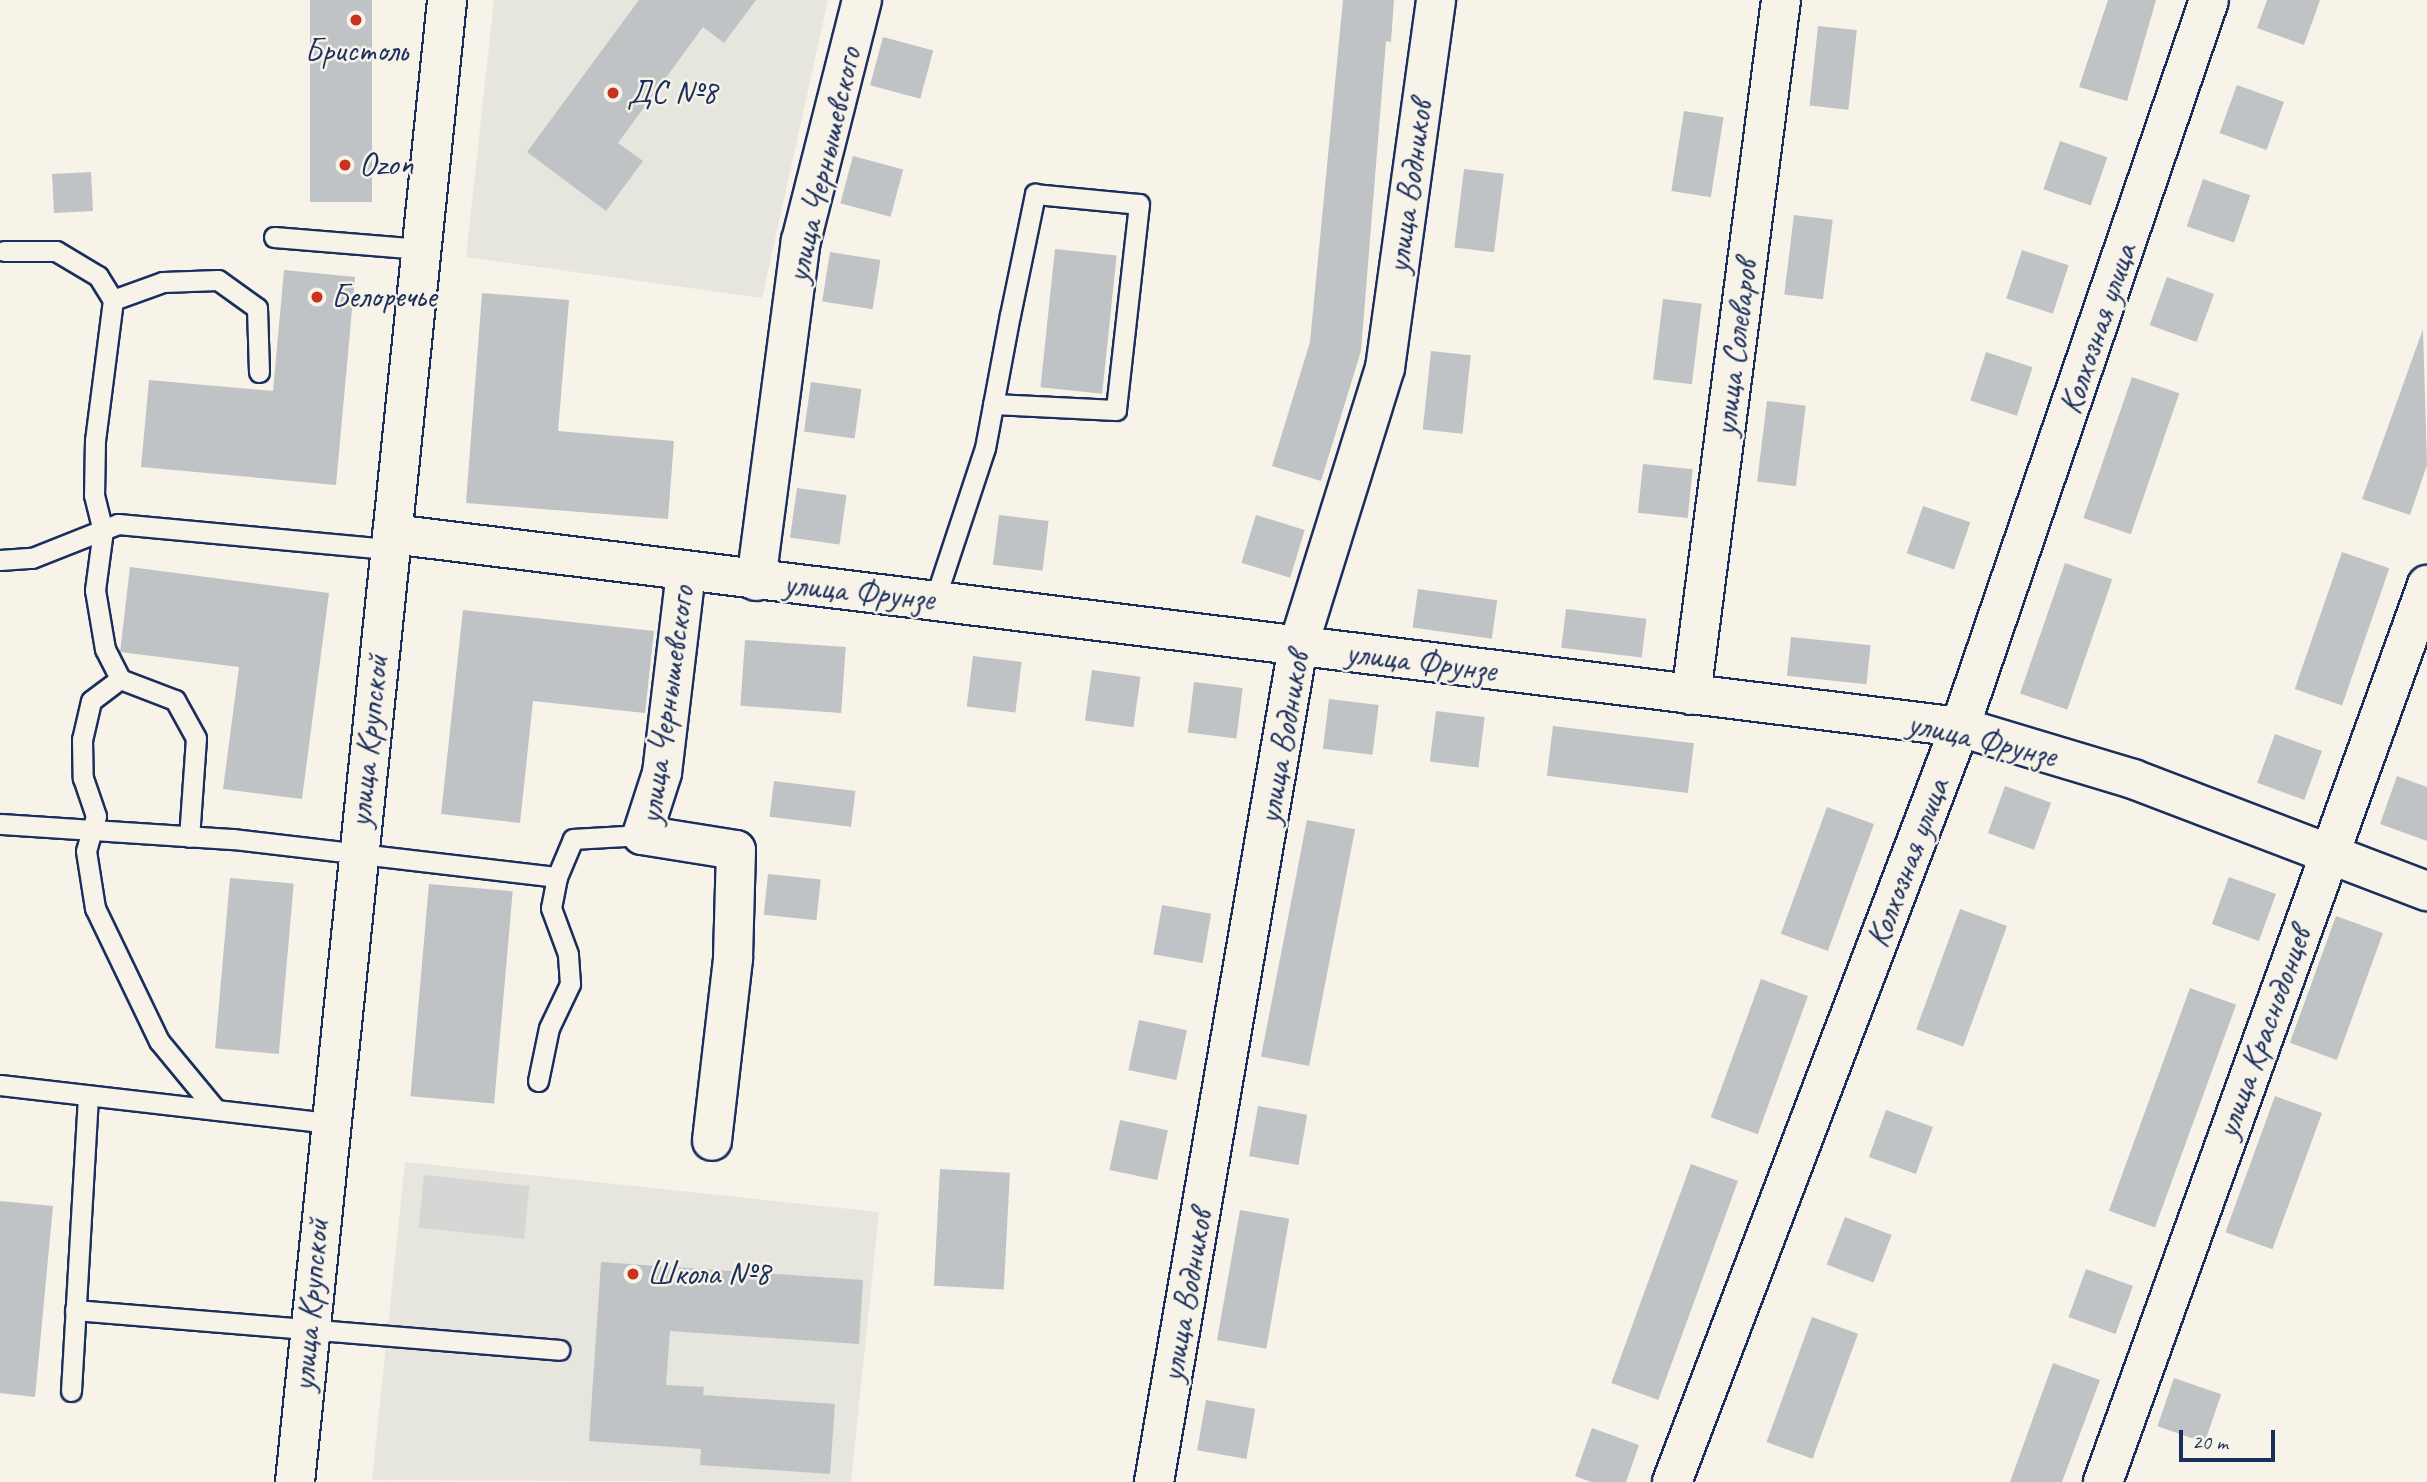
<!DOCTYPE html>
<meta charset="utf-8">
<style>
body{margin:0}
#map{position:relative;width:2427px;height:1482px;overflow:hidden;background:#f7f3e8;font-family:Caveat,sans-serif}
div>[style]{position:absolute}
.built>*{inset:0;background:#e6e5de}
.green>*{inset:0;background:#d7d6d4;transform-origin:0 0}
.building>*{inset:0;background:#c0c3c5;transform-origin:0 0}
.roads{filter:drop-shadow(2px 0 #1b2f5e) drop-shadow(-2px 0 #1b2f5e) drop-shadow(0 2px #1b2f5e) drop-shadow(0 -2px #1b2f5e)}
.service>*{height:19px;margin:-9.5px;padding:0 9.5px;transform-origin:9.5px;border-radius:9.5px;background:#f7f3e8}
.minor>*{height:38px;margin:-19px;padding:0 19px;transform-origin:19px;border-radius:19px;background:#f7f3e8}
.tertiary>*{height:38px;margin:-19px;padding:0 19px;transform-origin:19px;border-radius:19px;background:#f7f3e8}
.dots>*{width:19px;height:19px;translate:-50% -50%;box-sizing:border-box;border:4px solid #f7f3e8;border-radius:50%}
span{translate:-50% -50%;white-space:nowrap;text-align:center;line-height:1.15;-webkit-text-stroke:5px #f7f3e8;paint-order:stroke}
.poi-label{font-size:33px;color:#1b2f5e}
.left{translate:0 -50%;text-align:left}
.street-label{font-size:33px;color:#1b2f5e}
.scale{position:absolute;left:2179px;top:1430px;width:96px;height:32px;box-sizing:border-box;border:4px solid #1b2f5e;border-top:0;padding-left:9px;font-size:21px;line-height:24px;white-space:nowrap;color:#1b2f5e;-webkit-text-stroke:5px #f7f3e8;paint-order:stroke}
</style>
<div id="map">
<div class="built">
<i style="clip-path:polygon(494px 0,828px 0,762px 298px,466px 257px)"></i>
<i style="clip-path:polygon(405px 1162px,879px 1212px,851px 1482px,372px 1480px)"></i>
</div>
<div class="green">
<i style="left:424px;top:1175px;width:106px;height:53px;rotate:6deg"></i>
</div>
<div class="building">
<i style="left:310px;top:0;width:62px;height:202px"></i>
<i style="clip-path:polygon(639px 0,756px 0,724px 43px,703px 27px,618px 143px,643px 161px,606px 211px,527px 152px)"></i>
<i style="clip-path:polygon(1343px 0,1394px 0,1391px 42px,1386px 41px,1361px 351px,1321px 481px,1272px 466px,1310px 342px)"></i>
<i style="clip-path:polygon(2108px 0,2156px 0,2127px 101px,2079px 87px)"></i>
<i style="clip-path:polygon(2267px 0,2320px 0,2304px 45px,2257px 28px)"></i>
<i style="left:1818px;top:26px;width:39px;height:80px;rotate:6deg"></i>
<i style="left:883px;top:37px;width:52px;height:50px;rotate:15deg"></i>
<i style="left:2237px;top:85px;width:50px;height:51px;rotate:20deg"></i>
<i style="left:1684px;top:111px;width:40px;height:81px;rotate:9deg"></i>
<i style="left:2060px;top:141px;width:50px;height:51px;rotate:19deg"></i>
<i style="left:853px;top:156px;width:52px;height:49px;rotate:15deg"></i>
<i style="left:1464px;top:169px;width:40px;height:79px;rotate:7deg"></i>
<i style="left:91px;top:172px;width:39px;height:39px;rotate:87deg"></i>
<i style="left:2203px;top:179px;width:50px;height:50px;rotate:19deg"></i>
<i style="left:1794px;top:215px;width:39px;height:80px;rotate:7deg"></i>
<i style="left:1055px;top:249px;width:62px;height:139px;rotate:6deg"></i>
<i style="left:2022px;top:250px;width:49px;height:51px;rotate:18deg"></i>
<i style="left:830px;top:252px;width:51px;height:50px;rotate:9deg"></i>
<i style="clip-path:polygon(284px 270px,355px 277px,336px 485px,141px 467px,149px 380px,273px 391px)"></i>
<i style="left:2167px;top:277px;width:50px;height:51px;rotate:20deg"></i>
<i style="clip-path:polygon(482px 293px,569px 300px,558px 431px,674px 441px,668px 519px,466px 503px)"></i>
<i style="left:1663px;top:299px;width:39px;height:81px;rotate:7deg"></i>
<i style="clip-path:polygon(2423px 329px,2427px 465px,2410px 515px,2362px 499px)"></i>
<i style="left:1431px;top:351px;width:40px;height:79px;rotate:6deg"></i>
<i style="left:1986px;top:352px;width:49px;height:51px;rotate:18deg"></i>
<i style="left:2132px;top:377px;width:50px;height:149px;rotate:19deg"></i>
<i style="left:811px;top:382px;width:51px;height:50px;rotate:8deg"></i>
<i style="left:1767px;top:401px;width:39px;height:81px;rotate:7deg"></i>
<i style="left:1643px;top:464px;width:50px;height:49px;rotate:6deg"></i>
<i style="left:797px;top:488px;width:50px;height:50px;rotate:8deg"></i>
<i style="left:1923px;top:506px;width:50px;height:50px;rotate:19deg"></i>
<i style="left:999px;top:515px;width:50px;height:50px;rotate:7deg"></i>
<i style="left:1256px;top:515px;width:51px;height:50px;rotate:17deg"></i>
<i style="left:2342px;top:552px;width:50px;height:145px;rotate:19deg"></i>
<i style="left:2065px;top:563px;width:50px;height:138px;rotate:19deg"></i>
<i style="clip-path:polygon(130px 567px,329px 593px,302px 799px,223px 789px,239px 667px,120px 652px)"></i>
<i style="left:1418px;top:589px;width:80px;height:39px;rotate:8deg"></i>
<i style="left:1566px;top:609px;width:81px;height:39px;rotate:7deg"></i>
<i style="clip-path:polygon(463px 610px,654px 631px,645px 713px,533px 701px,520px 823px,441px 814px)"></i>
<i style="left:1791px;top:637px;width:80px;height:39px;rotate:6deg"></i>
<i style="left:745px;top:640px;width:101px;height:66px;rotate:4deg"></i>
<i style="left:973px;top:656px;width:49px;height:51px;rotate:7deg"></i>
<i style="left:1092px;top:670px;width:49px;height:51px;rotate:8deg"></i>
<i style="left:1194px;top:682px;width:49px;height:51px;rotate:7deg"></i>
<i style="left:1329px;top:699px;width:50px;height:50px;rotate:7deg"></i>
<i style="left:1436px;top:711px;width:49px;height:51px;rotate:7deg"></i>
<i style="left:1553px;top:726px;width:142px;height:50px;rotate:7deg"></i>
<i style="left:2275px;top:734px;width:50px;height:52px;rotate:20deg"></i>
<i style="clip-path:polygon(2397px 776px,2427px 787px,2427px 841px,2380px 824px)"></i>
<i style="left:774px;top:781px;width:82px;height:36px;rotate:7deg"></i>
<i style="left:2005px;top:786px;width:49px;height:50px;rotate:20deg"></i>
<i style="left:1827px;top:807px;width:50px;height:135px;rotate:20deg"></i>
<i style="left:1307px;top:820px;width:49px;height:241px;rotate:11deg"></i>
<i style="left:768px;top:874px;width:53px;height:41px;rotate:6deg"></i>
<i style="left:2229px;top:877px;width:50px;height:50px;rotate:20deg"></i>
<i style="left:230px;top:878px;width:64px;height:171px;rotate:5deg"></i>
<i style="left:429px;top:884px;width:84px;height:213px;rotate:5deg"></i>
<i style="left:1162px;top:905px;width:50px;height:50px;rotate:10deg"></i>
<i style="left:1960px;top:909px;width:50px;height:128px;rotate:20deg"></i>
<i style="left:2336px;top:916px;width:50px;height:135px;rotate:20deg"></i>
<i style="left:1761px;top:979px;width:50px;height:147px;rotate:20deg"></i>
<i style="left:2190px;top:988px;width:49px;height:237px;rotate:20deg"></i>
<i style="left:1139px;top:1020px;width:49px;height:51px;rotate:12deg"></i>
<i style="left:2275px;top:1096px;width:50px;height:145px;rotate:20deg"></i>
<i style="left:1258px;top:1106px;width:50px;height:51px;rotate:10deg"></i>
<i style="left:1886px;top:1110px;width:50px;height:50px;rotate:20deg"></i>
<i style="left:1120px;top:1120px;width:49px;height:51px;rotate:12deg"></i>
<i style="left:1691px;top:1164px;width:50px;height:233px;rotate:20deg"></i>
<i style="left:940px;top:1169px;width:70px;height:117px;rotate:3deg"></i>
<i style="clip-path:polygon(0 1201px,53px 1206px,35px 1397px,0 1393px)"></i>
<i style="left:1240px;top:1210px;width:50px;height:132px;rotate:10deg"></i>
<i style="left:1845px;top:1217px;width:50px;height:51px;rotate:21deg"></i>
<i style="clip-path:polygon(601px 1262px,863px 1280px,859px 1344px,670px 1331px,666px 1385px,704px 1387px,703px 1395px,835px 1404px,830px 1474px,700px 1465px,701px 1449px,589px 1441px)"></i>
<i style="left:2086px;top:1269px;width:50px;height:51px;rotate:20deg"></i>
<i style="left:1812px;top:1317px;width:49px;height:133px;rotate:20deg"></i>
<i style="clip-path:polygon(2053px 1363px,2100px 1380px,2062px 1482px,2010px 1482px)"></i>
<i style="left:2174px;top:1378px;width:50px;height:51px;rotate:19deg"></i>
<i style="left:1206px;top:1400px;width:50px;height:51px;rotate:10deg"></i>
<i style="clip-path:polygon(1592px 1428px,1639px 1445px,1626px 1482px,1591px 1482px,1575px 1476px)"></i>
</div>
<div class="roads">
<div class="service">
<i style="left:274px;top:237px;width:147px;rotate:4.7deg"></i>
<i style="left:4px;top:251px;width:52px"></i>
<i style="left:56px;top:251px;width:49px;rotate:30.8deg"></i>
<i style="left:98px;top:276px;width:28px;rotate:58deg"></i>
<i style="left:113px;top:300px;width:141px;rotate:97.3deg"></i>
<i style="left:95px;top:440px;width:55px;rotate:91deg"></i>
<i style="left:94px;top:495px;width:36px;rotate:76deg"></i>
<i style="left:103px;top:530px;width:61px;rotate:97.6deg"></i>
<i style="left:95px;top:590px;width:60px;rotate:80.4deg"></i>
<i style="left:105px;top:649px;width:34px;rotate:63deg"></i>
<i style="left:120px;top:679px;width:59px;rotate:20.9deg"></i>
<i style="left:175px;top:700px;width:43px;rotate:61.1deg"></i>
<i style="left:196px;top:738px;width:99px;rotate:94deg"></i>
<i style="left:113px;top:300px;width:53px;rotate:-19.8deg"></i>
<i style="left:163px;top:282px;width:55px;rotate:-2.1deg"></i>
<i style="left:218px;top:280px;width:48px;rotate:35.7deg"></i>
<i style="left:257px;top:308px;width:64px;rotate:88.2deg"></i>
<i style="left:0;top:560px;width:32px;rotate:-4deg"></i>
<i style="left:32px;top:558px;width:92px;rotate:-21.6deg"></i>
<i style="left:118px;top:524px;width:273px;rotate:5.3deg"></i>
<i style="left:935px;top:599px;width:159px;rotate:-71.7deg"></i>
<i style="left:985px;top:448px;width:135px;rotate:-79.4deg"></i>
<i style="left:1010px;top:315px;width:124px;rotate:-78.3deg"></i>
<i style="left:1035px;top:194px;width:104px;rotate:5.5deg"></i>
<i style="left:1139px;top:204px;width:207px;rotate:96.4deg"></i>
<i style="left:1116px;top:410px;width:123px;rotate:-177.2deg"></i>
<i style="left:120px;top:679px;width:36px;rotate:143deg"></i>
<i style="left:91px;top:701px;width:39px;rotate:103deg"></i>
<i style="left:82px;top:739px;width:39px;rotate:89deg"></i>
<i style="left:83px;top:778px;width:40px;rotate:71.1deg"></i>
<i style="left:96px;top:816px;width:36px;rotate:106deg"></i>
<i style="left:86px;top:851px;width:58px;rotate:81deg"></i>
<i style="left:95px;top:908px;width:148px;rotate:64.3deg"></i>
<i style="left:159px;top:1041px;width:89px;rotate:50.4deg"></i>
<i style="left:0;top:824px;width:233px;rotate:3.7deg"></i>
<i style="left:233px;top:839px;width:326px;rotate:6.7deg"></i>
<i style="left:538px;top:1081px;width:54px;rotate:-78.3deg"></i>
<i style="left:549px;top:1028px;width:49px;rotate:-64.5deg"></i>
<i style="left:570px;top:984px;width:30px;rotate:-94deg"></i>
<i style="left:568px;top:954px;width:49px;rotate:-110.3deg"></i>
<i style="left:551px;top:908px;width:32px;rotate:-79deg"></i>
<i style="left:557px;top:877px;width:41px;rotate:-67.2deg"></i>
<i style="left:573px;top:839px;width:69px;rotate:-3.3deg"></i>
<i style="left:0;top:1085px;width:330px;rotate:6.6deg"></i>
<i style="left:75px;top:1310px;width:486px;rotate:4.7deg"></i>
<i style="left:71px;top:1391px;width:295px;rotate:-86.7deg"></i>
</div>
<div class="minor">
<i style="left:392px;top:534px;width:1580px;rotate:7.02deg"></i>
<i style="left:1960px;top:727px;width:181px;rotate:16.7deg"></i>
<i style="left:2133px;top:779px;width:315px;rotate:20.9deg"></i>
<i style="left:686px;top:572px;width:202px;rotate:96.8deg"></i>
<i style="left:662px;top:773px;width:65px;rotate:107.9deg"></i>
<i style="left:642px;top:835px;width:95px;rotate:9.1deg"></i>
<i style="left:736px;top:850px;width:109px;rotate:91.6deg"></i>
<i style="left:733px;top:959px;width:183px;rotate:96.6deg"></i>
<i style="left:756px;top:581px;width:343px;rotate:-82.5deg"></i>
<i style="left:801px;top:241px;width:249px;rotate:-75.8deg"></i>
<i style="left:1691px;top:695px;width:701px;rotate:-82.62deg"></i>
<i style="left:1154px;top:1482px;width:847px;rotate:-80.22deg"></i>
<i style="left:1298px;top:647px;width:292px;rotate:-72.7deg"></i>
<i style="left:1385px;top:368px;width:372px;rotate:-82.1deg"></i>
<i style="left:1672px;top:1482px;width:808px;rotate:-69.12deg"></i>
<i style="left:1960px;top:727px;width:768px;rotate:-71.09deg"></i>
<i style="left:2103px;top:1482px;width:954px;rotate:-70.14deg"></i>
</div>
<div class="tertiary">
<i style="left:295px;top:1482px;width:1490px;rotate:-84.14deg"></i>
</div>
</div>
<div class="dots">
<i style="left:356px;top:20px;background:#c8321e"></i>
<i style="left:613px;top:93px;background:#c8321e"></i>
<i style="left:345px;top:165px;background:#c8321e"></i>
<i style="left:317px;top:297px;background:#c8321e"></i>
<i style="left:633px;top:1274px;background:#c8321e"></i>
</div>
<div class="poi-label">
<span style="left:356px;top:51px">Бристоль</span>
<span class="left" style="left:627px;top:93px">ДС №8</span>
<span class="left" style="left:359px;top:165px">Ozon</span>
<span class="left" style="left:331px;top:297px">Белоречье</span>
<span class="left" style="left:647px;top:1274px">Школа №8</span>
</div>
<div class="street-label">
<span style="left:824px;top:165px;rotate:-77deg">улица Чернышевского</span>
<span style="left:1410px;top:187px;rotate:-82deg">улица Водников</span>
<span style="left:2098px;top:329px;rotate:-71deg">Колхозная улица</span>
<span style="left:1736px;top:348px;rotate:-83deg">улица Солеваров</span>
<span style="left:859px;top:592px;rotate:6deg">улица Фрунзе</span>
<span style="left:1421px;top:662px;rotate:7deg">улица Фрунзе</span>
<span style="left:667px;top:705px;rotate:-82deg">улица Чернышевского</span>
<span style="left:1284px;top:738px;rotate:-80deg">улица Водников</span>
<span style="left:1982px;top:740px;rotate:13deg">улица Фрунзе</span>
<span style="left:369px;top:741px;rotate:-84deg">улица Крупской</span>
<span style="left:1908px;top:863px;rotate:-69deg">Колхозная улица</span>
<span style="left:2264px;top:1033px;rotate:-70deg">улица Краснодонцев</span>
<span style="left:1187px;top:1296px;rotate:-80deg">улица Водников</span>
<span style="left:311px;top:1305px;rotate:-85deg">улица Крупской</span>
</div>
<div class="scale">20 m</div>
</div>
